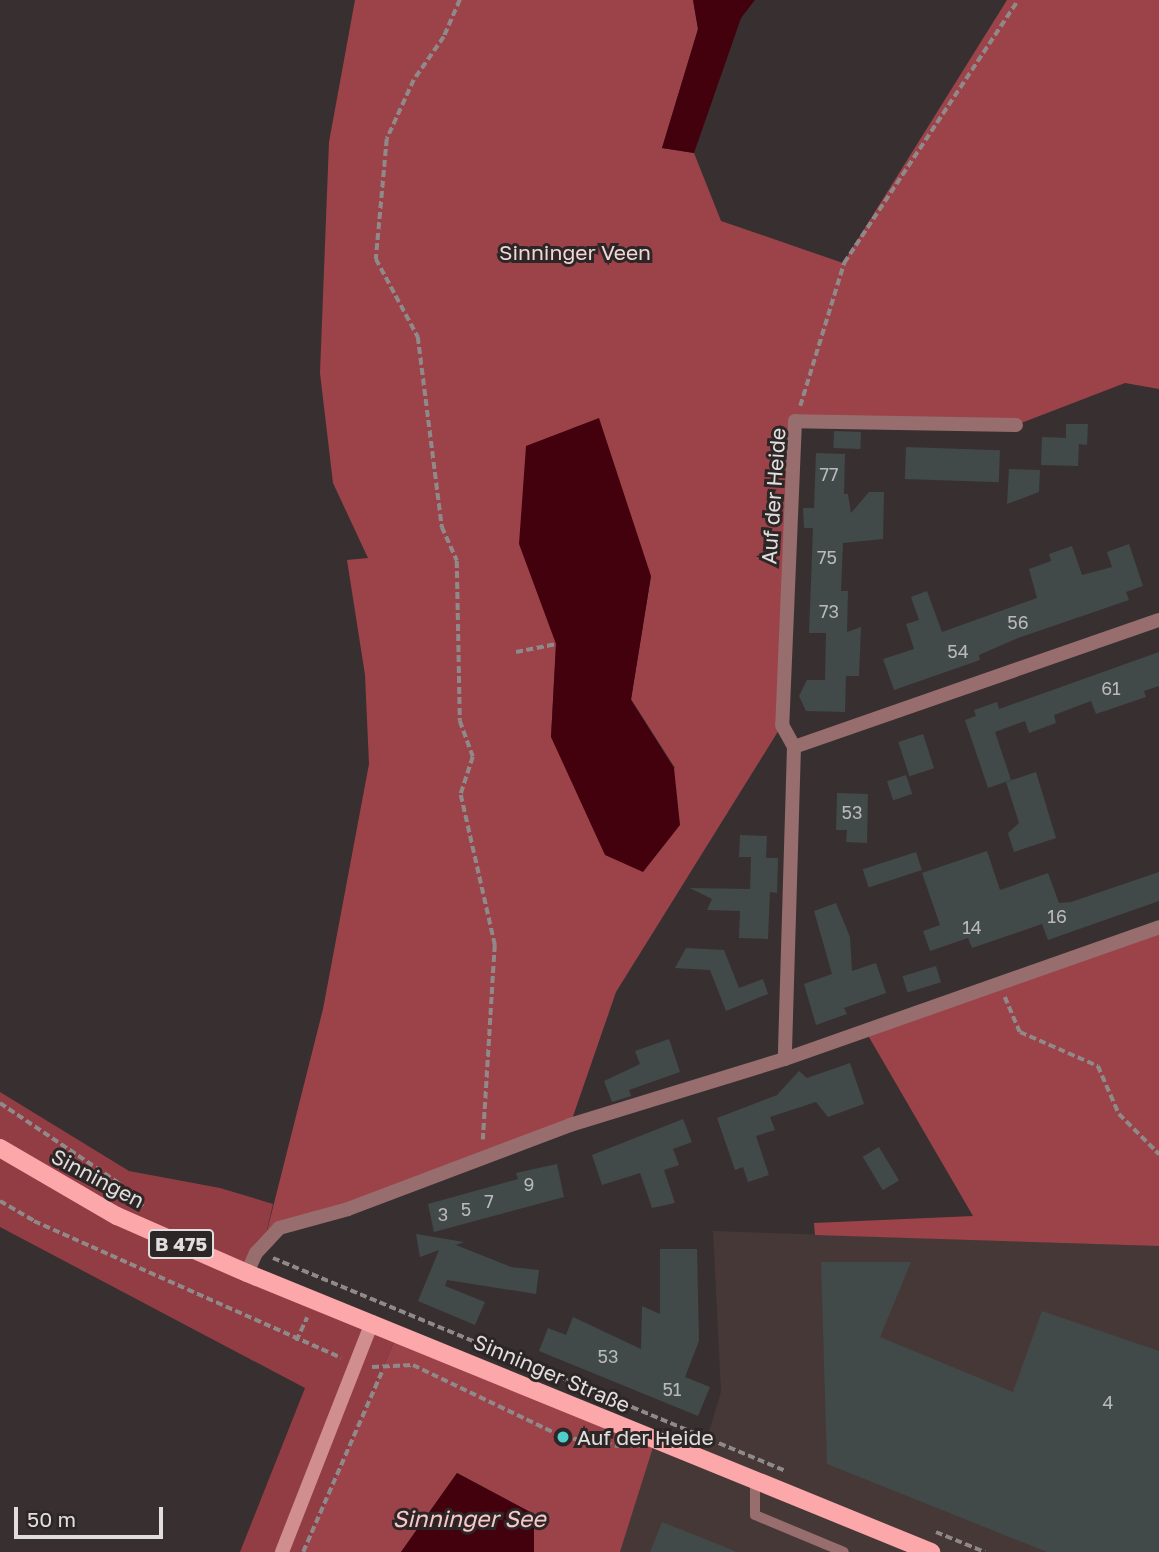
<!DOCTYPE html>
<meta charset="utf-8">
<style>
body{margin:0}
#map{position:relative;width:1159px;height:1552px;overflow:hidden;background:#383030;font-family:"Golos Text",sans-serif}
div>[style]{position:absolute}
.built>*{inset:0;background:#473838}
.green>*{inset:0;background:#923d44}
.forest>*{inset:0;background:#9c434a}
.water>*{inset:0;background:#43010e}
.building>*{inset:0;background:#414949;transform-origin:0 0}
.path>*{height:3.5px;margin-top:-1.75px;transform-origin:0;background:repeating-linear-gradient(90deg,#908989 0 7px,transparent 0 10.5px)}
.lane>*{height:10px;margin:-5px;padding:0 5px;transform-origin:5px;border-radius:5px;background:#976d6e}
.street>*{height:14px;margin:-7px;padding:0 7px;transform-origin:7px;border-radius:7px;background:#976d6e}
.secondary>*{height:14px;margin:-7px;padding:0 7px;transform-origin:7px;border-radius:7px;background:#d08e8f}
.primary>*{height:18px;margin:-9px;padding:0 9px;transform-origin:9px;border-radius:9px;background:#fca7a9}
.dots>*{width:19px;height:19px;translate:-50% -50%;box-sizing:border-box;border:4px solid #2d2626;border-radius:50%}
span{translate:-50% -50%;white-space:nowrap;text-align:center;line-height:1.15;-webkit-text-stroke:6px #2d2626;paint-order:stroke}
.number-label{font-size:18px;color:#bab9b9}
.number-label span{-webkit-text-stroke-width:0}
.shield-label span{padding:2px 5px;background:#2d2626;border:2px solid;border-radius:5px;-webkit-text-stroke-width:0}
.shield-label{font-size:19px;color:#e3dede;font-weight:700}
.park-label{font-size:21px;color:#f1d6d6}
.street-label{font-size:21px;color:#e3dede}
.poi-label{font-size:21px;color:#e3dede}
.left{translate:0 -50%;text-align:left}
.water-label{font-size:23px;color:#fcc7c8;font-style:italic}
.scale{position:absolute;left:14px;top:1507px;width:149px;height:32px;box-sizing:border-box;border:4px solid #e3dede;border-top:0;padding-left:9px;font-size:21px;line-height:24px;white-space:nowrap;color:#e3dede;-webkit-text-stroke:5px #2d2626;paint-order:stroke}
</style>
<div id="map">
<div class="built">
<i style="clip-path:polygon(713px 1231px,1159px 1246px,1159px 1552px,620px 1552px,655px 1441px,701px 1458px,721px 1392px)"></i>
</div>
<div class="green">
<i style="clip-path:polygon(0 1092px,129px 1171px,220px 1188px,273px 1204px,264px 1243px,247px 1273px,398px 1333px,303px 1552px,240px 1552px,305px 1388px,0 1227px)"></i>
</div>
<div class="forest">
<i style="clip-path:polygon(evenodd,355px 0,693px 0,698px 29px,662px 148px,694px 153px,721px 221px,843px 263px,1007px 0,1159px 0,1159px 389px,1125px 383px,1016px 425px,795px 421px,782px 725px,616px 992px,570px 1125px,280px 1228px,264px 1243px,323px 1009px,369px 764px,365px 675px,347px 560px,368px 558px,333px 483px,320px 373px,329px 142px,355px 0,651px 576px,631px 699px,675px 768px,576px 784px,551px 737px,556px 644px,651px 576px)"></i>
<i style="clip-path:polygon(1159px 927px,1159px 1246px,815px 1235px,814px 1223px,973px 1216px,866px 1032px)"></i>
<i style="clip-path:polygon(398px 1333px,655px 1441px,620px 1552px,534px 1552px,534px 1514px,457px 1473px,401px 1552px,303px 1552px)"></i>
</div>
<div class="water">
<i style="clip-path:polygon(693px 0,755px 0,741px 18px,694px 153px,662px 148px,698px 29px)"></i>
<i style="clip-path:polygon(599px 418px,651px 576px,631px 700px,674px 768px,680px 825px,643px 872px,605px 855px,551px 737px,556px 644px,519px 544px,526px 446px)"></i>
<i style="clip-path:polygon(457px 1473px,534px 1514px,534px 1552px,401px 1552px)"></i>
</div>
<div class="building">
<i style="clip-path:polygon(1066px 424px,1088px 424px,1087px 445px,1079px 444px,1078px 466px,1041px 465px,1042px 437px,1066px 438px)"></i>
<i style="left:834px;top:431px;width:27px;height:17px;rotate:2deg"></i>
<i style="left:906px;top:447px;width:94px;height:32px;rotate:2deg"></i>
<i style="clip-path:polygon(816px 453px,845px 454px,844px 494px,848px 494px,851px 513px,869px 492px,884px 492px,883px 539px,843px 543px,841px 591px,848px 591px,847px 632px,861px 627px,859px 676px,846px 676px,845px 712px,806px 711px,799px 696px,807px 680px,825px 680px,826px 633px,809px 633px,813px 528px,804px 528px,803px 508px,814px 508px)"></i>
<i style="clip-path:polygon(1009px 469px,1040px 470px,1039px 492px,1007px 504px)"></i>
<i style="clip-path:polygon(1129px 544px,1143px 586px,1126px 592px,1129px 600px,1018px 638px,979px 655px,980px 660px,894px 690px,883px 659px,914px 649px,906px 624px,919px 620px,911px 597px,927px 591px,942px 632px,1037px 598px,1029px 569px,1051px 561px,1049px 554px,1072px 546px,1082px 575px,1112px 567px,1107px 552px)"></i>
<i style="clip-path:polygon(1159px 652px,1159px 686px,1144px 691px,1146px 697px,1096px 714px,1091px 701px,1054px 715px,1056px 723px,1029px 733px,1025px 721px,995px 732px,1011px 780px,988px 788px,965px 720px,976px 716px,974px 710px,997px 702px,999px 709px)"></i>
<i style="left:923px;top:734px;width:36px;height:26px;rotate:72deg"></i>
<i style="clip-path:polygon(1036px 772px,1056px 838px,1014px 852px,1008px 833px,1019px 823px,1006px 782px)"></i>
<i style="left:906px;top:775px;width:20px;height:20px;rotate:72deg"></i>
<i style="clip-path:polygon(837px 793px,868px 794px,867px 843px,846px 842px,847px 830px,836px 830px)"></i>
<i style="clip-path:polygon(740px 835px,767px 836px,766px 858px,778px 858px,777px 893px,770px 892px,768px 939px,739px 938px,740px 911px,707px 910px,712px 899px,690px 888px,750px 889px,751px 857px,739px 857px)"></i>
<i style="clip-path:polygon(987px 851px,1000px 890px,1048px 873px,1059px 903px,1071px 902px,1159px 872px,1159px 901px,1048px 940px,1042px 924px,972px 948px,968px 938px,930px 951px,923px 931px,940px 925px,922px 873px)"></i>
<i style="left:916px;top:852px;width:19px;height:56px;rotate:72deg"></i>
<i style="clip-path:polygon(836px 903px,850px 937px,852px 971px,876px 963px,886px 993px,844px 1008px,847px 1014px,816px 1025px,804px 984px,832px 974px,814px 911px)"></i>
<i style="clip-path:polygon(686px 948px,724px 950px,739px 988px,763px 979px,768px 994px,726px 1011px,710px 970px,675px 968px)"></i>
<i style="left:936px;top:966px;width:17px;height:35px;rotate:73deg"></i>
<i style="clip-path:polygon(669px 1039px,680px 1072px,629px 1090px,631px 1096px,612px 1102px,604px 1081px,640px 1064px,635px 1051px)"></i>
<i style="clip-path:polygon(850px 1063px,864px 1104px,828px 1117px,816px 1102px,770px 1117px,775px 1130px,756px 1136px,769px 1175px,748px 1182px,743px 1167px,735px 1170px,717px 1118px,777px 1095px,799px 1071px,807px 1078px)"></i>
<i style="clip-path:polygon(683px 1119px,692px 1142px,673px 1149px,679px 1165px,664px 1170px,675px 1203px,652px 1208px,640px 1173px,602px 1185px,592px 1155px)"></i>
<i style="left:879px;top:1147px;width:39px;height:19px;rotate:59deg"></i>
<i style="clip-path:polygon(557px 1164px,564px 1197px,434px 1232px,428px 1204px,518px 1179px,516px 1173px)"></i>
<i style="clip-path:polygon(416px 1234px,464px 1242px,456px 1245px,511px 1267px,539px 1270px,536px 1294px,447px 1280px,445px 1286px,485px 1302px,475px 1325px,418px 1301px,439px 1250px,420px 1257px)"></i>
<i style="clip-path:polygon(660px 1249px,697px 1249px,699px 1341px,685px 1377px,710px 1387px,698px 1416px,539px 1351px,548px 1328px,566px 1335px,573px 1317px,641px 1349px,642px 1306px,660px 1314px)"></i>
<i style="clip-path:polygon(821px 1262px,911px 1262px,880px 1337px,1013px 1392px,1042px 1311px,1159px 1351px,1159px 1552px,1047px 1552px,827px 1464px)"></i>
<i style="clip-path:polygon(662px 1522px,735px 1551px,735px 1552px,650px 1552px)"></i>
</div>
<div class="path">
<i style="left:460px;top:0;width:40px;rotate:113.4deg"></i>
<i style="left:444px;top:37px;width:52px;rotate:124.9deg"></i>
<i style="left:414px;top:80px;width:65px;rotate:114.6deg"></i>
<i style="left:387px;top:139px;width:121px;rotate:95.2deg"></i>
<i style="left:376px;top:259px;width:89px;rotate:61.7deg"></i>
<i style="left:418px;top:337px;width:192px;rotate:82.8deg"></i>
<i style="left:442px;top:527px;width:37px;rotate:66deg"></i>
<i style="left:457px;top:561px;width:160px;rotate:88.9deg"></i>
<i style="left:460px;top:721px;width:38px;rotate:70deg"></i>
<i style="left:473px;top:757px;width:40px;rotate:108deg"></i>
<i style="left:461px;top:795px;width:154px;rotate:77.2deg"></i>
<i style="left:495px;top:945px;width:195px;rotate:93.5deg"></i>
<i style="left:800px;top:406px;width:150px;rotate:-72.9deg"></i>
<i style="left:844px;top:263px;width:315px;rotate:-56.5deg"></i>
<i style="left:516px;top:652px;width:41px;rotate:-11.3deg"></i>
<i style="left:1005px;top:997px;width:38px;rotate:67deg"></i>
<i style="left:1020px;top:1032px;width:85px;rotate:23.6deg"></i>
<i style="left:1098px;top:1066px;width:52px;rotate:66.4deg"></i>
<i style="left:1119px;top:1114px;width:57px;rotate:45deg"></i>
<i style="left:0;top:1103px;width:140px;rotate:33.9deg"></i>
<i style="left:116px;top:1181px;width:37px;rotate:43deg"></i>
<i style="left:0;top:1201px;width:39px;rotate:30deg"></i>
<i style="left:34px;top:1221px;width:336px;rotate:24deg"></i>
<i style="left:273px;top:1258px;width:555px;rotate:22.55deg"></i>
<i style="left:296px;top:1341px;width:26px;rotate:-65deg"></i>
<i style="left:372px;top:1367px;width:41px;rotate:-2.8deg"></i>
<i style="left:413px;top:1365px;width:166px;rotate:25.6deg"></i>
<i style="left:563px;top:1437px;width:57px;rotate:9.1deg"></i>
<i style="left:936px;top:1532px;width:53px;rotate:22.2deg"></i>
<i style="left:303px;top:1552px;width:197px;rotate:-66.4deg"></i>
</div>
<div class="lane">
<i style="left:755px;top:1479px;width:36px;rotate:90deg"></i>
<i style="left:755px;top:1515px;width:96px;rotate:22.6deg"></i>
</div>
<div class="street">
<i style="left:1016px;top:425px;width:221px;rotate:-179deg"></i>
<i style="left:795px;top:421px;width:304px;rotate:92.4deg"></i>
<i style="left:782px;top:725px;width:25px;rotate:61deg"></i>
<i style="left:794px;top:747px;width:312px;rotate:91.7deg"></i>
<i style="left:785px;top:1059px;width:397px;rotate:-19.4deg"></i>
<i style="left:794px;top:747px;width:386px;rotate:-19.2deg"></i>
<i style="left:247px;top:1273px;width:22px;rotate:-66deg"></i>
<i style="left:256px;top:1253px;width:34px;rotate:-47deg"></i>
<i style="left:279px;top:1228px;width:72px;rotate:-15.4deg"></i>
<i style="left:348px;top:1209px;width:237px;rotate:-20.7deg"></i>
<i style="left:570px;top:1125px;width:225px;rotate:-17.1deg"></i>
</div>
<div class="secondary">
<i style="left:282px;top:1552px;width:247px;rotate:-68.6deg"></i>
</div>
<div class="primary">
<i style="left:0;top:1148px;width:135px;rotate:30.2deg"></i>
<i style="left:117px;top:1216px;width:142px;rotate:23.7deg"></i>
<i style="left:247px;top:1273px;width:739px;rotate:22.19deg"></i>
</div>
<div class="dots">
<i style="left:563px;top:1437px;background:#52cdce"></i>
</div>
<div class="number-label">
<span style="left:829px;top:474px">77</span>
<span style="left:827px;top:557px">75</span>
<span style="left:829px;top:611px">73</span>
<span style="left:1018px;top:622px">56</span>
<span style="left:958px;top:651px">54</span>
<span style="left:1111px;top:688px">61</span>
<span style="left:852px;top:812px">53</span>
<span style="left:1057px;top:916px">16</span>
<span style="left:972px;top:927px">14</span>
<span style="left:529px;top:1184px">9</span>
<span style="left:489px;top:1201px">7</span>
<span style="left:466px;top:1209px">5</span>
<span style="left:443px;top:1214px">3</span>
<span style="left:608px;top:1356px">53</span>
<span style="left:672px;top:1389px">51</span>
<span style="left:1108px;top:1402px">4</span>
</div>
<div class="shield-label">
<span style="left:181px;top:1244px">B 475</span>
</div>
<div class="park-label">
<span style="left:575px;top:252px">Sinninger Veen</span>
</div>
<div class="street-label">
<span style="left:773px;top:496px;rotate:-86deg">Auf der Heide</span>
<span style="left:98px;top:1178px;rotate:28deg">Sinningen</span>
<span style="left:552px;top:1373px;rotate:23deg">Sinninger Straße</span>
</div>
<div class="poi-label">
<span class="left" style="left:577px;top:1437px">Auf der Heide</span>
</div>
<div class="water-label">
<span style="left:469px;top:1518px">Sinninger See</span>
</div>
<div class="scale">50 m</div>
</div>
